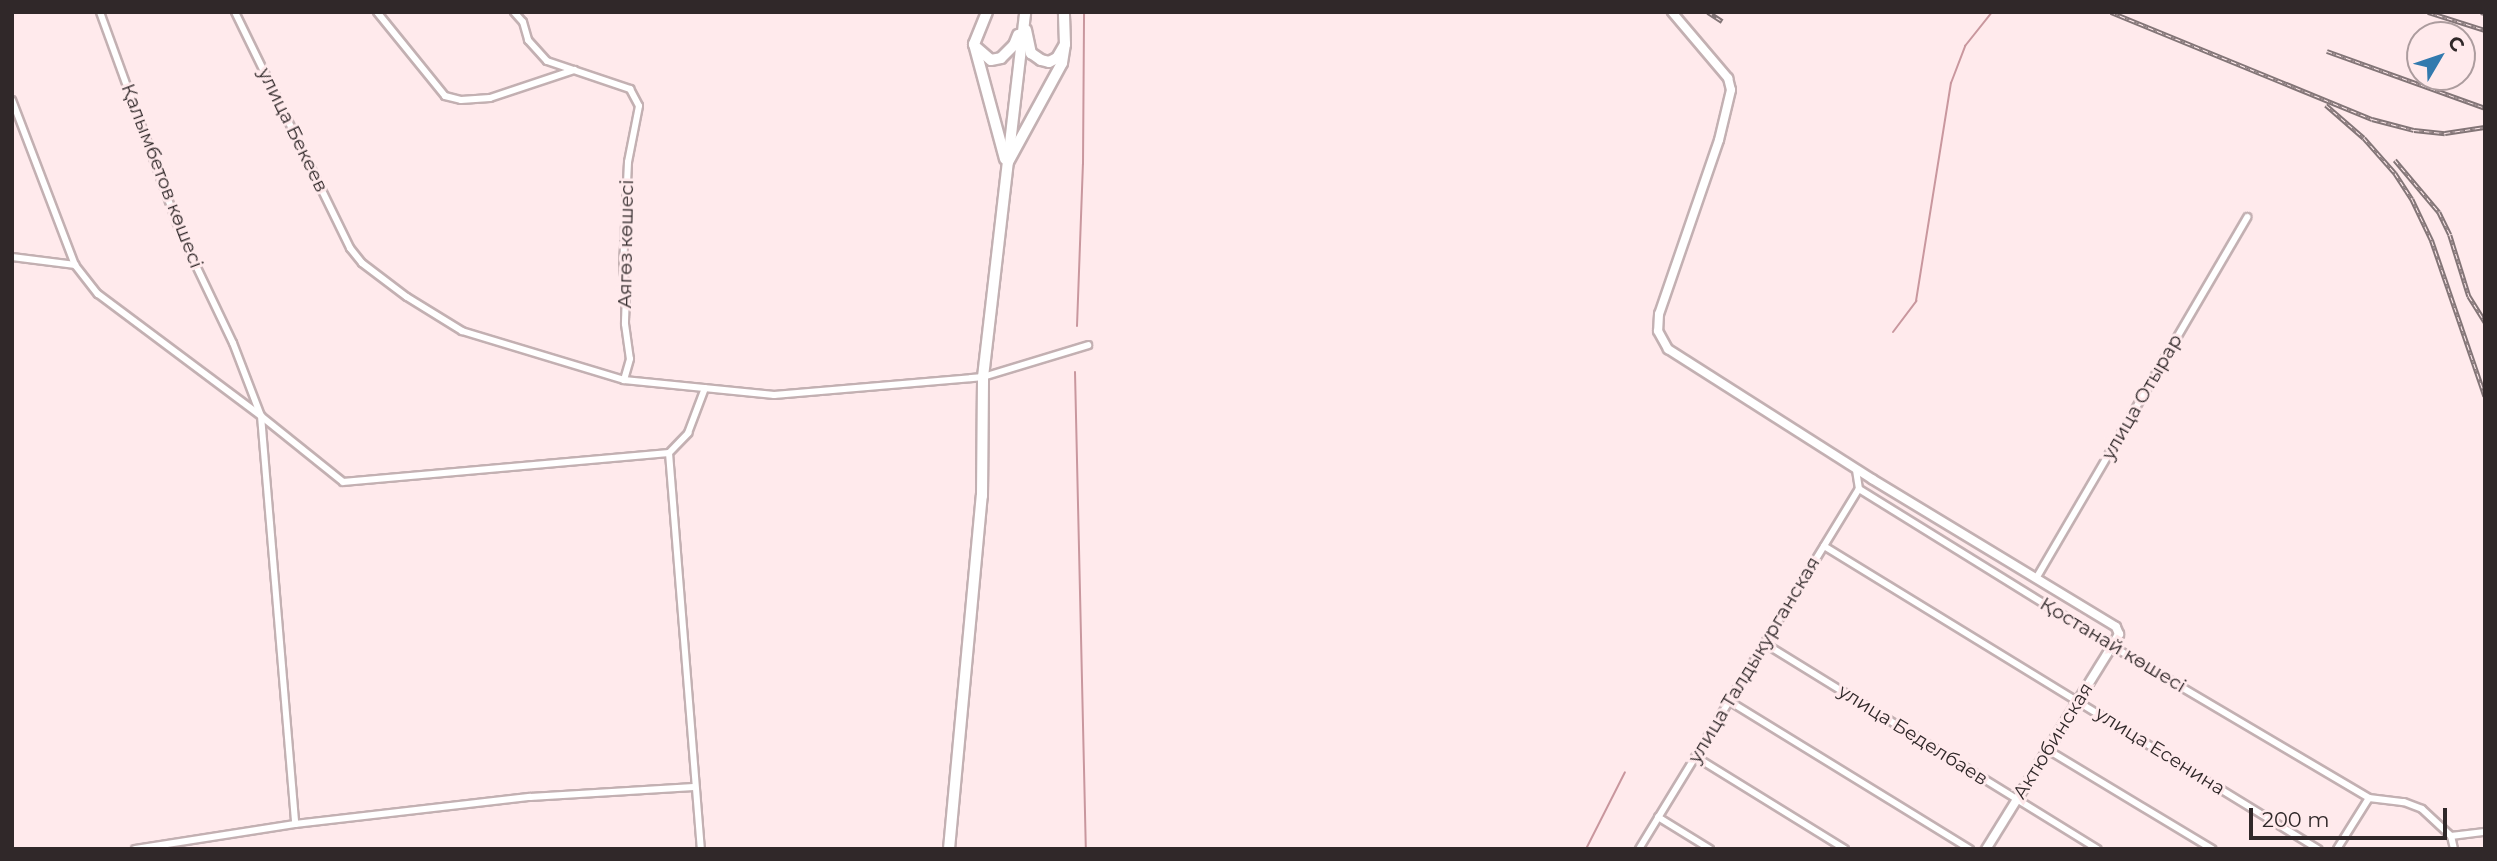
<!DOCTYPE html>
<meta charset="utf-8">
<style>
body{margin:0}
#map{position:relative;width:2497px;height:861px;overflow:hidden;background:#ffeaec;font-family:Montserrat,sans-serif}
div>[style]{position:absolute}
.stream>*{height:2px;margin:-1px;padding:0 1px;transform-origin:1px;border-radius:1px;background:#c9979e}
.roads{filter:drop-shadow(2px 0 #c3b0b2) drop-shadow(-2px 0 #c3b0b2) drop-shadow(0 2px #c3b0b2) drop-shadow(0 -2px #c3b0b2)}
.minor>*{height:6px;margin:-3px;padding:0 3px;transform-origin:3px;border-radius:3px;background:#fff}
.tertiary>*{height:8px;margin:-4px;padding:0 4px;transform-origin:4px;border-radius:4px;background:#fff}
.primary>*{height:10px;margin:-5px;padding:0 5px;transform-origin:5px;border-radius:5px;background:#fff}
.rail>*{height:4.5px;margin-top:-2.25px;transform-origin:0;background:repeating-linear-gradient(90deg,#ffeaec 0 5px,#837577 0 10px);box-sizing:border-box;border-block:2px solid #837577}
span{translate:-50% -50%;white-space:nowrap;text-align:center;line-height:1.15;-webkit-text-stroke:6px #ffeaec;paint-order:stroke}
.street-label{font-size:19px;color:#302829}
.frame{position:absolute;inset:0;border:14px solid #302829;pointer-events:none}
.north{position:absolute;left:2406px;top:21px;width:70px;height:70px;box-sizing:border-box;background:#ffeaec;border:2px solid #ac9c9e;border-radius:50%;rotate:51deg;font-size:19px;font-weight:700;line-height:28px;text-align:center;color:#302829}
.north::after{content:'';display:block;margin:auto;width:24px;height:32px;background:#327aae;clip-path:polygon(50% 0,100% 100%,50% 72%,0 100%)}
.scale{position:absolute;left:2249px;top:808px;width:198px;height:32px;box-sizing:border-box;border:4px solid #302829;border-top:0;padding-left:9px;font-size:21px;line-height:24px;white-space:nowrap;color:#302829;-webkit-text-stroke:5px #ffeaec;paint-order:stroke}
</style>
<div id="map">
<div class="stream">
<i style="left:1077px;top:326px;width:162px;rotate:-87.9deg"></i>
<i style="left:1083px;top:164px;width:152px;rotate:-89.6deg"></i>
<i style="left:1893px;top:332px;width:39px;rotate:-53deg"></i>
<i style="left:1916px;top:301px;width:221px;rotate:-80.9deg"></i>
<i style="left:1951px;top:83px;width:40px;rotate:-69deg"></i>
<i style="left:1965px;top:46px;width:43px;rotate:-51.5deg"></i>
<i style="left:1075px;top:372px;width:477px;rotate:88.7deg"></i>
<i style="left:1586px;top:849px;width:86px;rotate:-63.1deg"></i>
</div>
<div class="roads">
<div class="minor">
<i style="left:100px;top:12px;width:234px;rotate:70deg"></i>
<i style="left:180px;top:232px;width:123px;rotate:64.5deg"></i>
<i style="left:233px;top:343px;width:78px;rotate:69deg"></i>
<i style="left:261px;top:416px;width:409px;rotate:85.2deg"></i>
<i style="left:235px;top:12px;width:263px;rotate:64deg"></i>
<i style="left:350px;top:248px;width:19px;rotate:51deg"></i>
<i style="left:362px;top:263px;width:56px;rotate:37.1deg"></i>
<i style="left:407px;top:297px;width:65px;rotate:31.7deg"></i>
<i style="left:462px;top:331px;width:169px;rotate:16.8deg"></i>
<i style="left:624px;top:380px;width:151px;rotate:5.7deg"></i>
<i style="left:774px;top:395px;width:210px;rotate:-4.9deg"></i>
<i style="left:983px;top:377px;width:110px;rotate:-16.9deg"></i>
<i style="left:377px;top:12px;width:108px;rotate:51deg"></i>
<i style="left:445px;top:96px;width:16px;rotate:14deg"></i>
<i style="left:461px;top:100px;width:29px;rotate:-4deg"></i>
<i style="left:490px;top:98px;width:89px;rotate:-18.4deg"></i>
<i style="left:514px;top:12px;width:13px;rotate:48deg"></i>
<i style="left:523px;top:22px;width:19px;rotate:74deg"></i>
<i style="left:528px;top:40px;width:28px;rotate:48deg"></i>
<i style="left:547px;top:61px;width:88px;rotate:18.6deg"></i>
<i style="left:630px;top:89px;width:19px;rotate:62deg"></i>
<i style="left:639px;top:106px;width:57px;rotate:101.1deg"></i>
<i style="left:628px;top:162px;width:106px;rotate:92.7deg"></i>
<i style="left:623px;top:268px;width:25px;rotate:83deg"></i>
<i style="left:626px;top:293px;width:31px;rotate:92deg"></i>
<i style="left:625px;top:324px;width:35px;rotate:82deg"></i>
<i style="left:630px;top:359px;width:22px;rotate:106deg"></i>
<i style="left:12px;top:100px;width:177px;rotate:69.1deg"></i>
<i style="left:75px;top:265px;width:37px;rotate:52deg"></i>
<i style="left:98px;top:294px;width:204px;rotate:36.8deg"></i>
<i style="left:261px;top:416px;width:105px;rotate:38.8deg"></i>
<i style="left:343px;top:482px;width:327px;rotate:-5.1deg"></i>
<i style="left:669px;top:453px;width:397px;rotate:85.4deg"></i>
<i style="left:12px;top:257px;width:64px;rotate:7.2deg"></i>
<i style="left:669px;top:453px;width:28px;rotate:-46deg"></i>
<i style="left:688px;top:433px;width:48px;rotate:-69.3deg"></i>
<i style="left:1859px;top:489px;width:298px;rotate:31.8deg"></i>
<i style="left:2112px;top:646px;width:299px;rotate:30.6deg"></i>
<i style="left:2369px;top:798px;width:35px;rotate:7deg"></i>
<i style="left:2404px;top:802px;width:19px;rotate:21deg"></i>
<i style="left:2422px;top:809px;width:40px;rotate:43deg"></i>
<i style="left:2451px;top:836px;width:13px;rotate:77deg"></i>
<i style="left:1824px;top:546px;width:580px;rotate:31.52deg"></i>
<i style="left:2037px;top:577px;width:417px;rotate:-59.7deg"></i>
<i style="left:1764px;top:643px;width:392px;rotate:31.7deg"></i>
<i style="left:1729px;top:701px;width:283px;rotate:31.6deg"></i>
<i style="left:2048px;top:750px;width:192px;rotate:31.1deg"></i>
<i style="left:1696px;top:757px;width:175px;rotate:31.7deg"></i>
<i style="left:1658px;top:817px;width:61px;rotate:31.6deg"></i>
<i style="left:2451px;top:836px;width:34px;rotate:-7deg"></i>
<i style="left:135px;top:849px;width:162px;rotate:-8.9deg"></i>
<i style="left:295px;top:824px;width:237px;rotate:-6.6deg"></i>
<i style="left:530px;top:797px;width:164px;rotate:-3.5deg"></i>
<i style="left:1639px;top:849px;width:422px;rotate:-58.6deg"></i>
<i style="left:1859px;top:489px;width:20px;rotate:-99deg"></i>
<i style="left:2337px;top:849px;width:60px;rotate:-57.9deg"></i>
</div>
<div class="tertiary">
<i style="left:1672px;top:12px;width:87px;rotate:49.7deg"></i>
<i style="left:1728px;top:78px;width:12px;rotate:76deg"></i>
<i style="left:1731px;top:90px;width:51px;rotate:103.5deg"></i>
<i style="left:1719px;top:140px;width:184px;rotate:109deg"></i>
<i style="left:1659px;top:314px;width:17px;rotate:93deg"></i>
<i style="left:1658px;top:331px;width:21px;rotate:61deg"></i>
<i style="left:1668px;top:349px;width:242px;rotate:32.5deg"></i>
<i style="left:1872px;top:479px;width:285px;rotate:31.2deg"></i>
<i style="left:2116px;top:627px;width:8px;rotate:67deg"></i>
<i style="left:2119px;top:634px;width:14px;rotate:120deg"></i>
<i style="left:2112px;top:646px;width:239px;rotate:121.8deg"></i>
</div>
<div class="primary">
<i style="left:987px;top:12px;width:35px;rotate:112deg"></i>
<i style="left:974px;top:44px;width:119px;rotate:74.9deg"></i>
<i style="left:1026px;top:30px;width:24px;rotate:78deg"></i>
<i style="left:1031px;top:53px;width:12px;rotate:35deg"></i>
<i style="left:1041px;top:60px;width:8px;rotate:14deg"></i>
<i style="left:1049px;top:62px;width:9px;rotate:-27deg"></i>
<i style="left:1057px;top:58px;width:16px;rotate:-60deg"></i>
<i style="left:977px;top:48px;width:18px;rotate:41deg"></i>
<i style="left:991px;top:60px;width:10px;rotate:-11deg"></i>
<i style="left:1001px;top:58px;width:18px;rotate:-45deg"></i>
<i style="left:1014px;top:45px;width:11px;rotate:-68deg"></i>
<i style="left:1008px;top:162px;width:113px;rotate:-61.4deg"></i>
<i style="left:1062px;top:63px;width:19px;rotate:-81deg"></i>
<i style="left:1065px;top:44px;width:32px;rotate:-92deg"></i>
<i style="left:949px;top:849px;width:355px;rotate:-84.7deg"></i>
<i style="left:982px;top:496px;width:119px;rotate:-89.5deg"></i>
<i style="left:983px;top:377px;width:367px;rotate:-83.4deg"></i>
</div>
</div>
<div class="rail">
<i style="left:1708px;top:12px;width:17px;rotate:33deg"></i>
<i style="left:2111px;top:12px;width:282px;rotate:22.3deg"></i>
<i style="left:2372px;top:119px;width:43px;rotate:14.7deg"></i>
<i style="left:2414px;top:130px;width:31px;rotate:6deg"></i>
<i style="left:2445px;top:133px;width:40px;rotate:-8.5deg"></i>
<i style="left:2428px;top:12px;width:60px;rotate:17.5deg"></i>
<i style="left:2481px;top:12px;width:4px;rotate:14deg"></i>
<i style="left:2327px;top:51px;width:168px;rotate:19.8deg"></i>
<i style="left:2326px;top:105px;width:50px;rotate:41deg"></i>
<i style="left:2364px;top:138px;width:47px;rotate:48.5deg"></i>
<i style="left:2395px;top:173px;width:31px;rotate:57deg"></i>
<i style="left:2412px;top:199px;width:47px;rotate:64.5deg"></i>
<i style="left:2432px;top:241px;width:164px;rotate:71.1deg"></i>
<i style="left:2395px;top:160px;width:68px;rotate:49.8deg"></i>
<i style="left:2439px;top:212px;width:25px;rotate:64deg"></i>
<i style="left:2450px;top:235px;width:64px;rotate:72.7deg"></i>
<i style="left:2469px;top:296px;width:31px;rotate:58deg"></i>
</div>
<div class="street-label">
<span style="left:293px;top:130px;rotate:64deg">улица Бекеев</span>
<span style="left:162px;top:176px;rotate:69deg">Қалымбетов көшесі</span>
<span style="left:626px;top:244px;rotate:-89deg">Аягөз көшесі</span>
<span style="left:2142px;top:397px;rotate:-60deg">улица Отырар</span>
<span style="left:2113px;top:645px;rotate:31deg">Қостанай көшесі</span>
<span style="left:1754px;top:660px;rotate:-59deg">улица Талдыкурганская</span>
<span style="left:1913px;top:735px;rotate:32deg">улица Беделбаев</span>
<span style="left:2053px;top:741px;rotate:-58deg">Актюбинская</span>
<span style="left:2160px;top:751px;rotate:32deg">улица Есенина</span>
</div>
<div class="frame"></div>
<div class="north">С</div>
<div class="scale">200 m</div>
</div>
